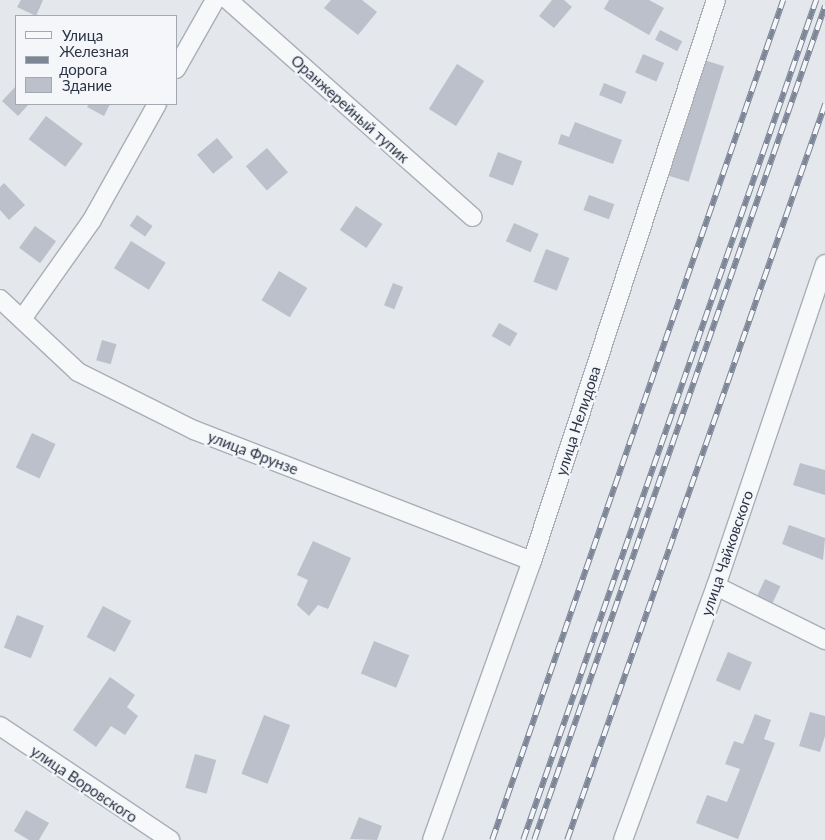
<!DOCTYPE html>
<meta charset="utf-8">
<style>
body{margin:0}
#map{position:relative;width:825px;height:840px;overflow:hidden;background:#e4e7ec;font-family:Lato,sans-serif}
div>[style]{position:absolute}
.building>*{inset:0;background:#bbc0ca;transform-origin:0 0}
.roads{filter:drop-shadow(1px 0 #a9aeb7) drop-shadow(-1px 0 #a9aeb7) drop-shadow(0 1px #a9aeb7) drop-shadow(0 -1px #a9aeb7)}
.minor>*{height:18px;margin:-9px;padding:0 9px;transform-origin:9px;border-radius:9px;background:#f7f8fa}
.rail>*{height:5.5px;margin-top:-2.75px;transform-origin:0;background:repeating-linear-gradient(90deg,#f4f6f9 0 11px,#7d8696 0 22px);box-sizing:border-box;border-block:1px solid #7d8696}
span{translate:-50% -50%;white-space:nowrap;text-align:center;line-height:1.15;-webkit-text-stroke:4.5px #f4f6f9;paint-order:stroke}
.street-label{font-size:15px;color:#2b3445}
.legend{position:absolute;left:15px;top:15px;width:162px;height:90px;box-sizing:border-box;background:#f4f6f9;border:1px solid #a4a8b1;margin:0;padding:6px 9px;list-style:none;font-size:15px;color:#2b3445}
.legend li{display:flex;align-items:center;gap:10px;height:25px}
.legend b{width:25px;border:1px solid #a4a8b1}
</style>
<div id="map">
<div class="building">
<i style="clip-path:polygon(21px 0,43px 0,36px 16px,17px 7px)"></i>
<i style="clip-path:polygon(331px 0,362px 0,377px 12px,358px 35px,324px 8px)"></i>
<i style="clip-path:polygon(552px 0,564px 0,572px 7px,554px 28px,539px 16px)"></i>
<i style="clip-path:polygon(609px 0,649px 0,664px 8px,649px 35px,604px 9px)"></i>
<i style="left:660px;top:30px;width:25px;height:11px;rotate:27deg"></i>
<i style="left:643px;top:54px;width:23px;height:20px;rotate:23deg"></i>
<i style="left:704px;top:60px;width:21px;height:121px;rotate:17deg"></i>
<i style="left:457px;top:64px;width:32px;height:53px;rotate:32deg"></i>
<i style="left:604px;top:83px;width:24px;height:13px;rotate:22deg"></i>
<i style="clip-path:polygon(16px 86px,16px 104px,29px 104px,18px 116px,2px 101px)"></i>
<i style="clip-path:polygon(89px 104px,110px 104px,104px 116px,87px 107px)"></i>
<i style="left:46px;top:116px;width:46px;height:29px;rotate:37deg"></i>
<i style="clip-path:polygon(575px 122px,622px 140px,613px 164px,558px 144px,561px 134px,569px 137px)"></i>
<i style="left:217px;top:138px;width:25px;height:26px;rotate:50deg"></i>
<i style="left:267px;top:148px;width:32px;height:28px;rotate:49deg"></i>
<i style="left:498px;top:152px;width:26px;height:26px;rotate:21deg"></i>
<i style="clip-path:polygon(4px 183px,25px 205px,9px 220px,0 210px,0 187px)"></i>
<i style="left:589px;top:195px;width:27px;height:16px;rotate:20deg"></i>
<i style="left:356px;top:206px;width:32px;height:29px;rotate:34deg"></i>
<i style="left:137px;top:215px;width:19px;height:13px;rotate:35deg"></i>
<i style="left:514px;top:223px;width:27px;height:20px;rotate:24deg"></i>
<i style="left:35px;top:226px;width:26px;height:27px;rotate:36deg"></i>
<i style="left:131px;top:241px;width:41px;height:32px;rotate:32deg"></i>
<i style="left:546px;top:249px;width:25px;height:35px;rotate:21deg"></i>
<i style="left:279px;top:271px;width:33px;height:34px;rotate:31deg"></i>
<i style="left:393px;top:283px;width:11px;height:24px;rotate:22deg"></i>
<i style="left:499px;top:323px;width:21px;height:15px;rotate:29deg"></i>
<i style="left:102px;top:340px;width:15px;height:21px;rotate:16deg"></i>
<i style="left:32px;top:433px;width:26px;height:38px;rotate:25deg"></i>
<i style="clip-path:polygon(800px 463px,825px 470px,825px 495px,793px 485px)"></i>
<i style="clip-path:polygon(789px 525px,825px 538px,823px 560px,782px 544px)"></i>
<i style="clip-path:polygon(313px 541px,351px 558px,328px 609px,318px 605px,309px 616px,297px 605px,308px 580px,297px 575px)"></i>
<i style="left:765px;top:579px;width:17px;height:20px;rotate:25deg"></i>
<i style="left:103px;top:606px;width:32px;height:35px;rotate:28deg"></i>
<i style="left:17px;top:615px;width:29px;height:35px;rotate:22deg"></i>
<i style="left:374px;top:641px;width:38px;height:35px;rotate:22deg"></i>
<i style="left:728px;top:652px;width:26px;height:31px;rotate:23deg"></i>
<i style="clip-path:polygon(110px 677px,135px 695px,127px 707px,138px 716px,125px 735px,111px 726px,96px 747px,73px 730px)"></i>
<i style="clip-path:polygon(810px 712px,825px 716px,825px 736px,820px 752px,799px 746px)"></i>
<i style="clip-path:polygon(755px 714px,771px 720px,764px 739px,775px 743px,738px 839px,696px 823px,707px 795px,727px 802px,740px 769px,725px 764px,734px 741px,743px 744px)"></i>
<i style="left:264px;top:715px;width:28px;height:63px;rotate:21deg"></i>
<i style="left:195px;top:754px;width:22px;height:35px;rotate:16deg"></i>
<i style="clip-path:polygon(26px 810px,49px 823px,39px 840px,29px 840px,14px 831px)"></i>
<i style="clip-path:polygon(359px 817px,382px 826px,377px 840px,350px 839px)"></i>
</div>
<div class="roads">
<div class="minor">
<i style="left:228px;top:0;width:327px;rotate:41.6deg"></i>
<i style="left:176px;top:69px;width:79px;rotate:-60.5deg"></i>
<i style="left:0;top:299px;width:107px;rotate:43.1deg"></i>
<i style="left:78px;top:372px;width:130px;rotate:26.6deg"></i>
<i style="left:194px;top:430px;width:362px;rotate:21.2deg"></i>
<i style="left:22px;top:319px;width:121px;rotate:-54.7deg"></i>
<i style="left:92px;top:220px;width:133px;rotate:-60.7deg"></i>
<i style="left:716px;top:586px;width:122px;rotate:26.4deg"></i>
<i style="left:0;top:726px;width:205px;rotate:33.8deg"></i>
<i style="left:432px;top:840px;width:296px;rotate:-70.3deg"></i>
<i style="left:532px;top:561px;width:590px;rotate:-71.84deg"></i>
<i style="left:623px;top:840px;width:270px;rotate:-69.9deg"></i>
<i style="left:716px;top:586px;width:340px;rotate:-71.3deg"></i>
</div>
</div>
<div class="rail">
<i style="left:492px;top:840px;width:889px;rotate:-70.89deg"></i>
<i style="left:523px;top:840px;width:890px;rotate:-70.77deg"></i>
<i style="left:534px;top:840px;width:883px;rotate:-70.77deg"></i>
<i style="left:567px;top:840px;width:780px;rotate:-70.68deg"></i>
</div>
<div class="street-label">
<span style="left:350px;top:109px;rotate:42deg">Оранжерейный тупик</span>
<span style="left:578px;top:421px;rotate:-72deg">улица Нелидова</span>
<span style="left:253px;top:453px;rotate:21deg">улица Фрунзе</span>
<span style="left:727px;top:553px;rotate:-71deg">улица Чайковского</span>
<span style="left:84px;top:784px;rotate:34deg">улица Воровского</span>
</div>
<ul class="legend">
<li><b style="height:6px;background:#f7f8fa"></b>Улица</li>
<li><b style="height:6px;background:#7d8696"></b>Железная дорога</li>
<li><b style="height:14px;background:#bbc0ca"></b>Здание</li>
</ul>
</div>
